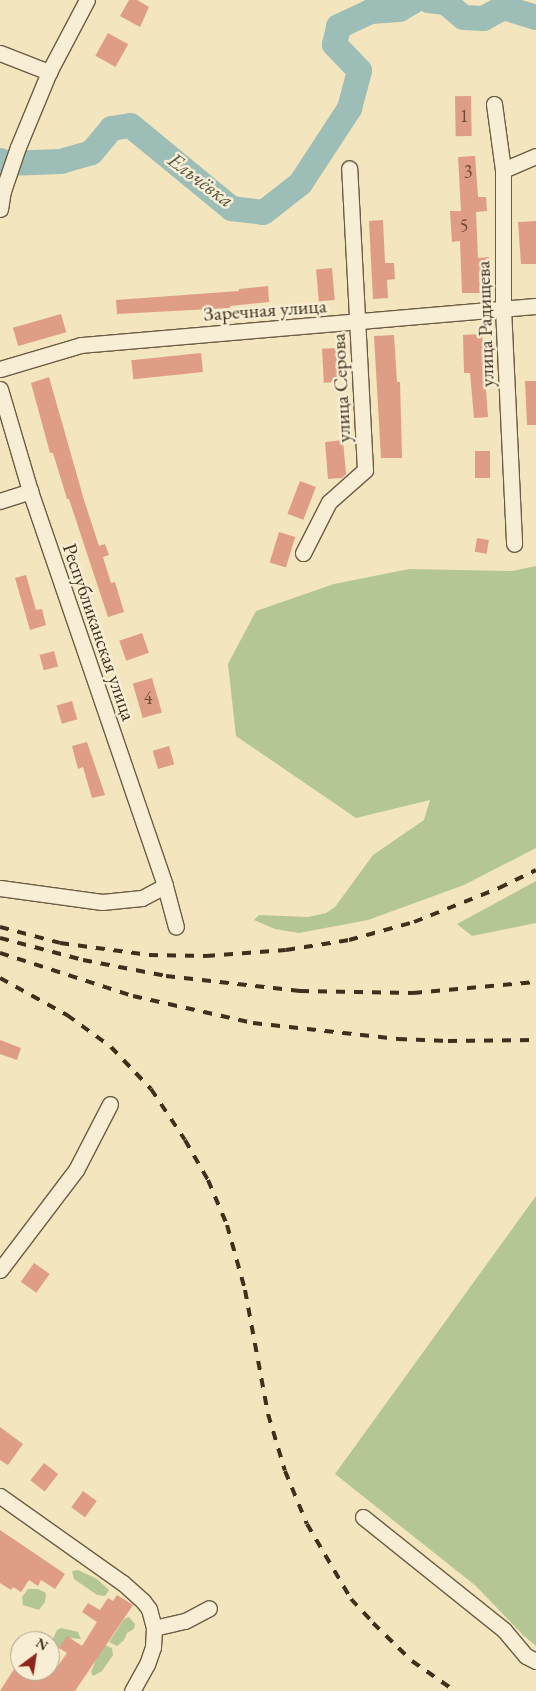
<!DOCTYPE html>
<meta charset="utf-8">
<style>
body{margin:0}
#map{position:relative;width:536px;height:1691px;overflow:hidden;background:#f3e5be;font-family:"EB Garamond",serif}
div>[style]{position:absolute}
.green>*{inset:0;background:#b5c695}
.river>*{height:25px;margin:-12.5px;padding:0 12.5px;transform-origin:12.5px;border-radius:12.5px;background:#9dbeb7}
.building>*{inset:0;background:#df9d85;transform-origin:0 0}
.roads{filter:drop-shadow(1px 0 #6d5c44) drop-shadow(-1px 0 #6d5c44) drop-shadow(0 1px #6d5c44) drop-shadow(0 -1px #6d5c44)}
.minor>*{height:15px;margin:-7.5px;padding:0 7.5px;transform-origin:7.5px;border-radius:7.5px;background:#f7eed5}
.rail>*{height:4px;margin-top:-2px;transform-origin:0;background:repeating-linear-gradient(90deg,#402f1b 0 9px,transparent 0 18px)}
span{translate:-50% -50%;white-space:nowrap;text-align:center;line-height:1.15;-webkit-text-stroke:5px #f7eed5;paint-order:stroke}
.number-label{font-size:18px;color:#684a36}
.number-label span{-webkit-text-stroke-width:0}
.street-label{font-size:20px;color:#402f1b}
.water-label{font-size:21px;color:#575342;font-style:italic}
.north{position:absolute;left:10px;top:1631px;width:50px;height:50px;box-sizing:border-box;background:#f7eed5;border:1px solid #aea28b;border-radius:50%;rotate:31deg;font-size:14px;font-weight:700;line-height:20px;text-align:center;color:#402f1b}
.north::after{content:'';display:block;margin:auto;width:18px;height:22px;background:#8f2418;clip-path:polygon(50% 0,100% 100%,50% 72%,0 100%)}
</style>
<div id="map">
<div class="green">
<i style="clip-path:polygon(536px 566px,536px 848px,464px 885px,368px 920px,299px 933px,275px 929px,254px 920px,259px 915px,308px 917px,326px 913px,335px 907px,373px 855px,424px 820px,430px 800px,356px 818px,236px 736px,228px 664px,256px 611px,334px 584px,409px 569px,512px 571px)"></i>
<i style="clip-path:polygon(536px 881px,536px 923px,472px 936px,457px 924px)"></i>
<i style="clip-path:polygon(536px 1196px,536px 1646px,523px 1635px,476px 1586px,335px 1474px)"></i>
<i style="clip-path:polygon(78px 1570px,97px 1579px,109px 1590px,105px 1596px,97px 1595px,74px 1579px,72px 1571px)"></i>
<i style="clip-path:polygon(28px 1589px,38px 1589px,46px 1593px,45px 1602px,39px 1610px,23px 1605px,22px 1597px)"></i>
<i style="clip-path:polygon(129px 1617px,135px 1624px,134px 1629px,127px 1633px,124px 1640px,117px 1646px,109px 1642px,124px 1619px)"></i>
<i style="clip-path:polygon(61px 1628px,78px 1632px,81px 1639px,69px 1638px,58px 1649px,53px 1639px,57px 1630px)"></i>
<i style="clip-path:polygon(105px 1645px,112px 1648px,113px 1655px,102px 1671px,93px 1676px,91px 1672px,97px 1657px)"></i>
</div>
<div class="river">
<i style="left:428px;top:0;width:17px;rotate:7deg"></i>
<i style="left:445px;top:2px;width:23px;rotate:40deg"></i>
<i style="left:463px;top:17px;width:20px;rotate:3deg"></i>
<i style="left:483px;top:18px;width:23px;rotate:-29deg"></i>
<i style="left:503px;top:7px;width:34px;rotate:17deg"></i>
<i style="left:0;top:160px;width:8px;rotate:23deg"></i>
<i style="left:7px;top:163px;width:53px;rotate:-2.2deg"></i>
<i style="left:60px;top:161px;width:32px;rotate:-16deg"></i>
<i style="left:91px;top:152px;width:31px;rotate:-50deg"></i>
<i style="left:111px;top:128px;width:19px;rotate:-9deg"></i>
<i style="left:130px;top:125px;width:131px;rotate:39.4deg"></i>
<i style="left:231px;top:208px;width:32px;rotate:7deg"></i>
<i style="left:263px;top:212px;width:47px;rotate:-38.1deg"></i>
<i style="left:300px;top:183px;width:90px;rotate:-56.8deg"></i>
<i style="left:349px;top:108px;width:39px;rotate:-75deg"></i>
<i style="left:359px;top:70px;width:36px;rotate:-134deg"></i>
<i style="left:334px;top:44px;width:18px;rotate:-77deg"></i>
<i style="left:338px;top:26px;width:35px;rotate:-25deg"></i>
<i style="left:370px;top:11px;width:29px;rotate:-4deg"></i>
<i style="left:399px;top:9px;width:17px;rotate:-31deg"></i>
</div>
<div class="building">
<i style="clip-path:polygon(129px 0,137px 0,149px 7px,140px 27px,120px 16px)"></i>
<i style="left:108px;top:33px;width:23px;height:26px;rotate:29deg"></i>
<i style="left:471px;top:96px;width:40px;height:16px;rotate:89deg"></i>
<i style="clip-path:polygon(475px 156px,478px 197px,486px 197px,487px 211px,476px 212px,478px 258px,489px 257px,489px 271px,479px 272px,480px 293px,462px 293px,460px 241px,452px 242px,450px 211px,461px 211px,458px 157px)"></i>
<i style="clip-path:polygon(383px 220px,385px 263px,394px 263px,395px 279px,387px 280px,388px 298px,373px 299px,369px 221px)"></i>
<i style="clip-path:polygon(536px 221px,536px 264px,521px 264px,518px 222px)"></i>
<i style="left:332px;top:268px;width:32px;height:16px;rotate:85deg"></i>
<i style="clip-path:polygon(268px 286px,269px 302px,230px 306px,230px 308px,117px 314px,116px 300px,239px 291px,239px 289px)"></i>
<i style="left:61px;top:314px;width:19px;height:50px;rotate:74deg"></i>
<i style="clip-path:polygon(482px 334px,488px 417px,474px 418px,470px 373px,464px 373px,463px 335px)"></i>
<i style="clip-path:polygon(394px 335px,397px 382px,400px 382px,402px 458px,381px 458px,374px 336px)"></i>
<i style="left:336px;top:348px;width:34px;height:14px;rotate:87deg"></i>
<i style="left:201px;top:353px;width:19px;height:70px;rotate:84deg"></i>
<i style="clip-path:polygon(49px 377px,84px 500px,99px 546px,105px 544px,109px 555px,103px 557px,111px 583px,115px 582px,124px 612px,108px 617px,69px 499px,67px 499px,53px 453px,50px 453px,31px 383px)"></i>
<i style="clip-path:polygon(525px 381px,536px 381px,536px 425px,527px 425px)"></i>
<i style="clip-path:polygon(343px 440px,346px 474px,342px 478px,328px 479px,325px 442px)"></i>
<i style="left:490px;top:451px;width:27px;height:15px;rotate:90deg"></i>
<i style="left:300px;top:481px;width:17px;height:35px;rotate:21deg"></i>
<i style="left:279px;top:532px;width:17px;height:32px;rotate:17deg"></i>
<i style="left:477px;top:538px;width:12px;height:14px;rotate:9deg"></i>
<i style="clip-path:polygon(26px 575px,36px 610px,42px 609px,46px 625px,30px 630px,15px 578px)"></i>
<i style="left:142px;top:633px;width:21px;height:24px;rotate:71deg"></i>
<i style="left:54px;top:651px;width:16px;height:15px;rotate:75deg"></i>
<i style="left:152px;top:678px;width:36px;height:20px;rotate:74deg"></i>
<i style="left:72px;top:701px;width:19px;height:16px;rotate:74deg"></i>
<i style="clip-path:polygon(87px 742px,105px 795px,92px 798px,83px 767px,78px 769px,72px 746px)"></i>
<i style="left:169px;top:746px;width:19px;height:17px;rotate:74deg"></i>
<i style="clip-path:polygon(0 1040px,21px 1048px,17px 1060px,0 1054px)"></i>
<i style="left:34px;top:1263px;width:19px;height:23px;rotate:35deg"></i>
<i style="clip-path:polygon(0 1427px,23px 1444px,8px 1465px,0 1460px)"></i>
<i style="left:44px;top:1463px;width:18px;height:22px;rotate:38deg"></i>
<i style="left:83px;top:1491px;width:17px;height:20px;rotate:36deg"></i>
<i style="clip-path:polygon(0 1530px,65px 1574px,55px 1589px,41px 1580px,38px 1586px,29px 1580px,21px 1592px,13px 1587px,11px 1590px,0 1583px)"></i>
<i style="clip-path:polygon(117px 1595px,133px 1605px,75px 1691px,0 1691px,16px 1666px,20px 1671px,53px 1673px,67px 1653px,59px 1648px,67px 1636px,82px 1646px,97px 1622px,82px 1612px,88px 1603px,100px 1610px,108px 1598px,113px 1601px)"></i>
</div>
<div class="roads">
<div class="minor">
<i style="left:0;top:53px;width:53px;rotate:21.2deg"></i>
<i style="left:494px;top:104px;width:67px;rotate:82.2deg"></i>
<i style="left:503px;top:170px;width:138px;rotate:90deg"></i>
<i style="left:503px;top:308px;width:236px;rotate:87.3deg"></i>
<i style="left:503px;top:170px;width:36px;rotate:-23deg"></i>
<i style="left:0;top:209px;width:18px;rotate:-81deg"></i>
<i style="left:3px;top:191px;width:46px;rotate:-71.2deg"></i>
<i style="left:18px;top:147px;width:81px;rotate:-67.5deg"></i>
<i style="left:49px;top:72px;width:81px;rotate:-62.2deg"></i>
<i style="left:0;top:369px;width:84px;rotate:-16.5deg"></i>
<i style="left:81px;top:345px;width:457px;rotate:-4.9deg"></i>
<i style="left:0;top:389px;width:106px;rotate:73.6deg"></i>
<i style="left:30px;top:491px;width:417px;rotate:71.1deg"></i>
<i style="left:165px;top:886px;width:42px;rotate:75deg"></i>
<i style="left:0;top:501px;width:32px;rotate:-18deg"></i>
<i style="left:303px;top:553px;width:57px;rotate:-63deg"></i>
<i style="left:329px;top:502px;width:48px;rotate:-41.6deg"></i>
<i style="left:365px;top:470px;width:302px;rotate:-93deg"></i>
<i style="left:0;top:888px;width:103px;rotate:7.8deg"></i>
<i style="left:102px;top:902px;width:40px;rotate:-5.7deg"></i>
<i style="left:142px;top:898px;width:26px;rotate:-28deg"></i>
<i style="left:0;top:1270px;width:126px;rotate:-52.8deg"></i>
<i style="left:76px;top:1170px;width:74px;rotate:-62.7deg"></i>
<i style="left:0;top:1496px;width:151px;rotate:35.3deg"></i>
<i style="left:123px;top:1583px;width:27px;rotate:42deg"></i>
<i style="left:143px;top:1601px;width:10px;rotate:53deg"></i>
<i style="left:149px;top:1609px;width:20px;rotate:75deg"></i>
<i style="left:154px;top:1628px;width:19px;rotate:93deg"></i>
<i style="left:153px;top:1647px;width:18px;rotate:109deg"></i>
<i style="left:147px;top:1664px;width:31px;rotate:119deg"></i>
<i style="left:363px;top:1517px;width:181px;rotate:38.7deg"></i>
<i style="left:504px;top:1630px;width:34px;rotate:50deg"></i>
<i style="left:526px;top:1656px;width:11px;rotate:27deg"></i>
<i style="left:154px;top:1628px;width:32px;rotate:-13deg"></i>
<i style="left:185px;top:1621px;width:27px;rotate:-28deg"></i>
</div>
</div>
<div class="rail">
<i style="left:0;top:927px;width:62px;rotate:14.9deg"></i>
<i style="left:60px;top:943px;width:90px;rotate:7.7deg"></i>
<i style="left:149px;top:955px;width:57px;rotate:1deg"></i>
<i style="left:206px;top:956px;width:80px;rotate:-4.3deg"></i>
<i style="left:286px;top:950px;width:64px;rotate:-9deg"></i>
<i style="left:349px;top:940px;width:67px;rotate:-15.5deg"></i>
<i style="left:414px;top:922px;width:92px;rotate:-21.8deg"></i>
<i style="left:499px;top:888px;width:41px;rotate:-25.9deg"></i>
<i style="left:0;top:938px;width:86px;rotate:14.8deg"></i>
<i style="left:83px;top:960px;width:85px;rotate:10.9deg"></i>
<i style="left:166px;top:976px;width:135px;rotate:6.4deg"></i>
<i style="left:300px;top:991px;width:113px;rotate:1deg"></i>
<i style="left:413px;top:993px;width:123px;rotate:-5.1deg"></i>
<i style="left:0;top:953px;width:140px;rotate:17.9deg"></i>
<i style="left:133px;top:996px;width:123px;rotate:12.7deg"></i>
<i style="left:253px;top:1023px;width:146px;rotate:6.3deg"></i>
<i style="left:398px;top:1039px;width:50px;rotate:2.3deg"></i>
<i style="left:448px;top:1041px;width:88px;rotate:-0.7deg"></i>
<i style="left:0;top:978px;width:77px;rotate:28.9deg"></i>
<i style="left:67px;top:1015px;width:54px;rotate:36deg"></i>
<i style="left:111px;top:1047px;width:58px;rotate:46.4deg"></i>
<i style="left:151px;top:1089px;width:61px;rotate:56.3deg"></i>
<i style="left:185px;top:1140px;width:46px;rotate:60.1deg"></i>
<i style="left:208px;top:1180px;width:49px;rotate:67.1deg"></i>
<i style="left:227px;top:1225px;width:67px;rotate:74.5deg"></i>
<i style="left:245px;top:1290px;width:126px;rotate:79.5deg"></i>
<i style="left:268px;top:1414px;width:59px;rotate:73.4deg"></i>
<i style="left:285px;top:1471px;width:57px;rotate:67.5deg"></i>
<i style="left:307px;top:1524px;width:87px;rotate:59.6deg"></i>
<i style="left:351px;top:1599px;width:33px;rotate:47deg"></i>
<i style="left:373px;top:1623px;width:54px;rotate:44.3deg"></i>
<i style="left:412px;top:1661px;width:52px;rotate:34.9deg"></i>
</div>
<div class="number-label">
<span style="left:464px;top:116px">1</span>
<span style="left:468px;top:172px">3</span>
<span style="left:464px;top:226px">5</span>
<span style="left:148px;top:698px">4</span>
</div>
<div class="street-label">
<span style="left:265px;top:310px;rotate:-4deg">Заречная улица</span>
<span style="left:485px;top:324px;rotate:-92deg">улица Радищева</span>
<span style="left:341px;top:388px;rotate:-93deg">улица Серова</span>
<span style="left:99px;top:632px;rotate:71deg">Республиканская улица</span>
</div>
<div class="water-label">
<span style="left:201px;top:180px;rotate:37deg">Ельчёвка</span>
</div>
<div class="north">N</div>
</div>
